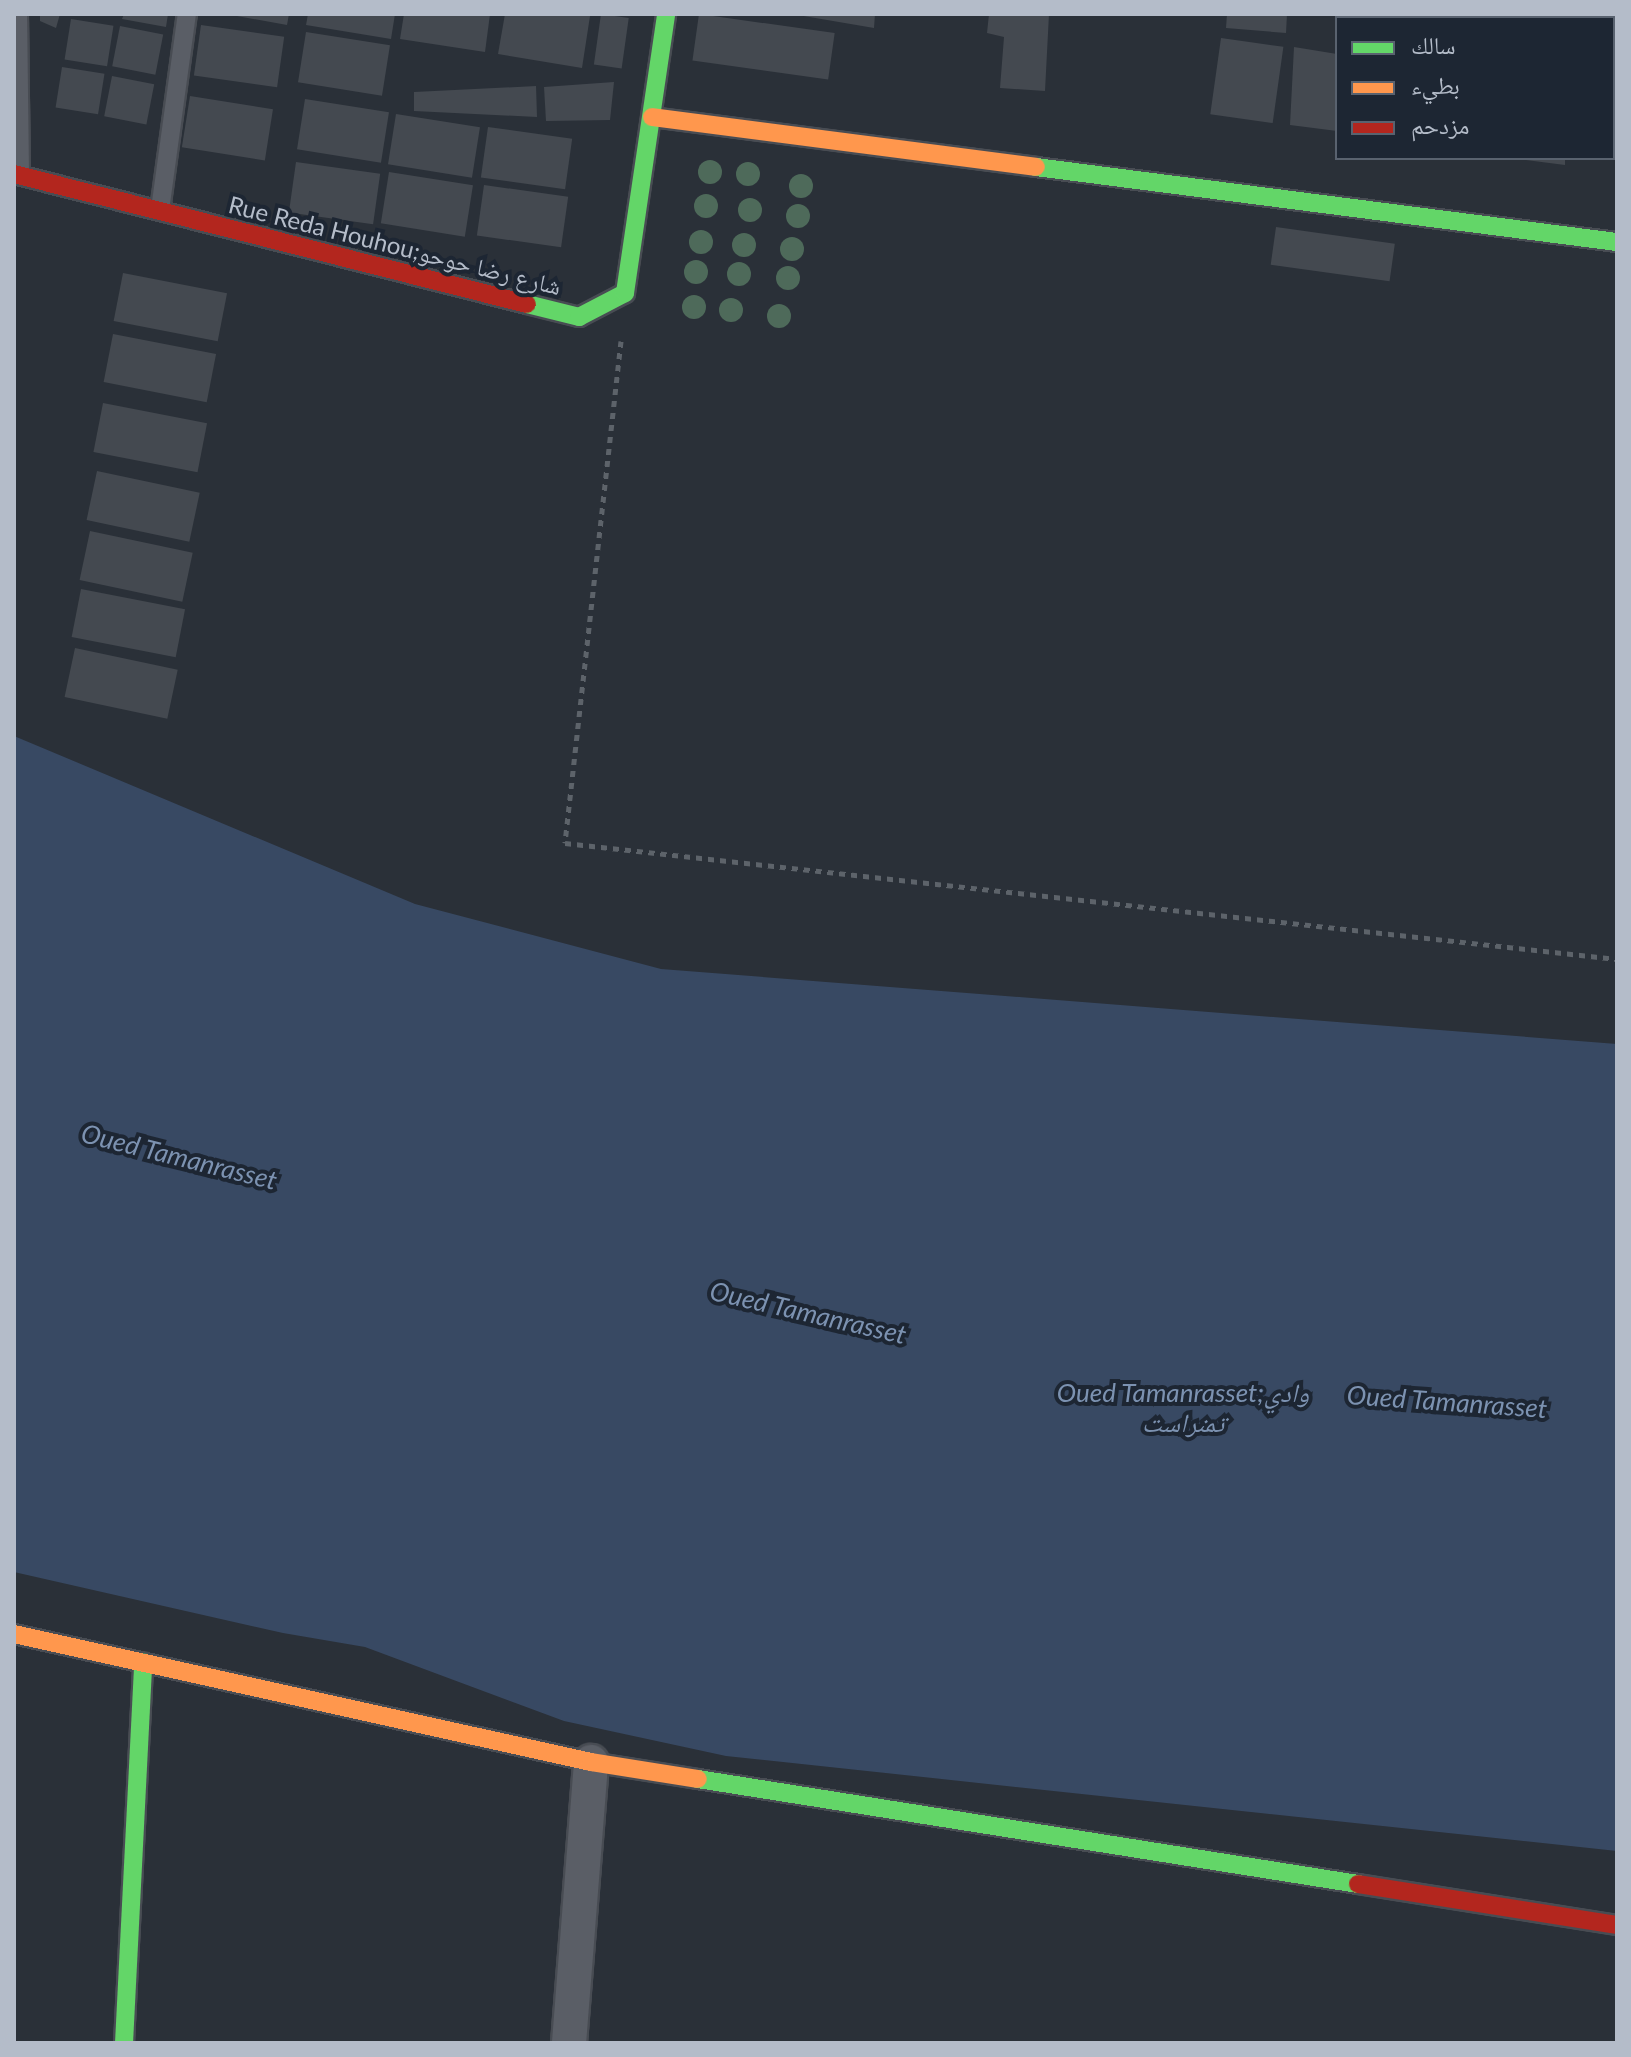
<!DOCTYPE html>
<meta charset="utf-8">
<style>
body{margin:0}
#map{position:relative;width:1631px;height:2057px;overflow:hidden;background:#2a3038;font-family:Lato,"Noto Naskh Arabic",sans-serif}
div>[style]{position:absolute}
.water>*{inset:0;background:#384963}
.building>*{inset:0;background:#444950;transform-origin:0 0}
.path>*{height:5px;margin-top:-2.5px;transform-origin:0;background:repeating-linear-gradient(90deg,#5d636a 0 6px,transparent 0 12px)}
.roads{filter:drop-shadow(2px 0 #484c53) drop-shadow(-2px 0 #484c53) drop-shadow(0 2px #484c53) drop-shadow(0 -2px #484c53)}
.lane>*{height:18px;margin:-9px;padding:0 9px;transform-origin:9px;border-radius:9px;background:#5a5e66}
.street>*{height:34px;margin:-17px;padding:0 17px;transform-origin:17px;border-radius:17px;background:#5a5e66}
.fast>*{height:18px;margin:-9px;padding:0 9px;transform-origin:9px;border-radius:9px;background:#63d668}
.slow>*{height:18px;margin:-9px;padding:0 9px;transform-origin:9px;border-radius:9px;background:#ff974d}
.jam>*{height:18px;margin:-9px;padding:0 9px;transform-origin:9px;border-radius:9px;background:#b3261e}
.trees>*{width:24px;height:24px;margin:-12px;border-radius:50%;background:#4e6a5a}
span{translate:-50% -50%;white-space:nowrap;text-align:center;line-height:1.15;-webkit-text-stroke:8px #1d2633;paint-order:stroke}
.street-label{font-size:24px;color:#b4bcc9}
.water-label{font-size:26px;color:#7c92b1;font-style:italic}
.frame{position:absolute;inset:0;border:16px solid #b4bcc9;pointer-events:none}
.legend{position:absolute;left:1335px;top:16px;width:280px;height:144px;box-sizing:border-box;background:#1d2633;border:2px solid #59626f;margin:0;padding:10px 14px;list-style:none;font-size:24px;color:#b4bcc9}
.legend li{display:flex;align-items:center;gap:16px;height:40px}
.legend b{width:40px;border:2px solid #59626f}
</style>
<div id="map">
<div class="water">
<i style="clip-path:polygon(14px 736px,415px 904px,661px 969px,1617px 1044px,1617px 1851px,726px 1756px,564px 1721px,365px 1647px,283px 1633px,14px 1572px)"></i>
</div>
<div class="building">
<i style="clip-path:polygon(40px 14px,60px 14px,56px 28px,40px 21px)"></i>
<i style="clip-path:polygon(124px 14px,168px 14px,166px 27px,122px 19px)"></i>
<i style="clip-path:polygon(226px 14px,289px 14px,287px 25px)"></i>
<i style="clip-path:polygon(308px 14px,395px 14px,391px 39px,306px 25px)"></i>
<i style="clip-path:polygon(404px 14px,490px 14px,485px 52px,400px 39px)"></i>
<i style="clip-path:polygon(505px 14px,590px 16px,582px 68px,498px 54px)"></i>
<i style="left:601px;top:14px;width:28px;height:51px;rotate:8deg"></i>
<i style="left:699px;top:14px;width:137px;height:47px;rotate:8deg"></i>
<i style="clip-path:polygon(792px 14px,875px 14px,874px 28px)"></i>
<i style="clip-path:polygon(989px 14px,1049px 14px,1045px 91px,1000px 88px,1004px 37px,987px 33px)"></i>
<i style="clip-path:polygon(1227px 14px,1287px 14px,1286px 33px,1226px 28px)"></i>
<i style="left:71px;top:19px;width:43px;height:41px;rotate:9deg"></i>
<i style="left:201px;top:25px;width:84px;height:51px;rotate:8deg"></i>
<i style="left:120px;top:26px;width:44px;height:41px;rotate:11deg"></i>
<i style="left:306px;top:32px;width:85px;height:51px;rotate:9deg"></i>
<i style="left:1221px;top:38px;width:63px;height:77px;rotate:8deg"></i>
<i style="clip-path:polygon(1294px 47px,1337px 54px,1337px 131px,1290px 125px)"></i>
<i style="left:62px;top:67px;width:43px;height:41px;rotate:9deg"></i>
<i style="left:112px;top:76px;width:43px;height:41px;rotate:11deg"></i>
<i style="clip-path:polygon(614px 82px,610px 120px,546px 121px,544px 87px)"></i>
<i style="clip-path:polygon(536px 86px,537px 117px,414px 111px,414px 92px)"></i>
<i style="left:190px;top:96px;width:84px;height:52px;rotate:9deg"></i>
<i style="left:305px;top:99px;width:85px;height:51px;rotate:9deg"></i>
<i style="left:396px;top:114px;width:85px;height:51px;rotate:9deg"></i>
<i style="left:488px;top:127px;width:85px;height:51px;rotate:8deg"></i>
<i style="clip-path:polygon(1526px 158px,1565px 158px,1565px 165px,1526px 160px)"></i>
<i style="left:296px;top:162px;width:85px;height:51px;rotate:8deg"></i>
<i style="left:389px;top:172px;width:85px;height:52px;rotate:9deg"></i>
<i style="left:484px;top:185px;width:85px;height:51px;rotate:8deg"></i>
<i style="left:1276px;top:227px;width:120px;height:38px;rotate:8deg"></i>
<i style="left:123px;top:273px;width:106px;height:49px;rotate:11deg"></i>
<i style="left:113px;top:334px;width:105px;height:49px;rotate:11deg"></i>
<i style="left:103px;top:403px;width:106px;height:50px;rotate:11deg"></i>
<i style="left:97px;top:471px;width:105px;height:50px;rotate:12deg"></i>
<i style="left:90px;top:531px;width:105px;height:50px;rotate:12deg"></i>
<i style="left:81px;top:589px;width:106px;height:49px;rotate:11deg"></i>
<i style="left:75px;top:648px;width:105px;height:50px;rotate:12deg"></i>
</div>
<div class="path">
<i style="left:621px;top:341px;width:505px;rotate:96.37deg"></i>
<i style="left:565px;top:843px;width:1058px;rotate:6.29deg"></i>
</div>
<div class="roads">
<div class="lane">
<i style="left:18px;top:14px;width:161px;rotate:89.3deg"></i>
<i style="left:160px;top:210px;width:198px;rotate:-82.2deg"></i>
</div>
<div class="street">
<i style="left:569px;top:2043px;width:282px;rotate:-85.5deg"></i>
</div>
<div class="fast">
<i style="left:1036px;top:167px;width:586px;rotate:7.36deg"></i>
<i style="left:527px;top:304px;width:54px;rotate:14deg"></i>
<i style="left:579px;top:317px;width:52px;rotate:-27.6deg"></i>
<i style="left:625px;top:293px;width:282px;rotate:-81.6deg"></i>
<i style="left:698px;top:1779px;width:668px;rotate:9.04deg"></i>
<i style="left:124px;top:2043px;width:381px;rotate:-87.1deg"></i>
</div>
<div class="slow">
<i style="left:652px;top:117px;width:387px;rotate:7.4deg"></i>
<i style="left:14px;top:1634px;width:591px;rotate:12.51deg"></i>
<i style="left:591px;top:1762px;width:108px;rotate:9deg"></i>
</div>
<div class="jam">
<i style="left:14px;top:174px;width:529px;rotate:14.22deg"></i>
<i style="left:1358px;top:1884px;width:262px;rotate:9deg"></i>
</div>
</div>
<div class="trees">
<i style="left:710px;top:172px"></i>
<i style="left:748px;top:174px"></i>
<i style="left:801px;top:186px"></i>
<i style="left:706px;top:206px"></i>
<i style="left:750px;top:210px"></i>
<i style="left:798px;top:216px"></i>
<i style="left:701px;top:242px"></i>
<i style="left:744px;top:245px"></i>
<i style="left:792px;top:249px"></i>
<i style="left:696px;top:272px"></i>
<i style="left:739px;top:274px"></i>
<i style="left:788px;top:278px"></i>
<i style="left:694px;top:307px"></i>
<i style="left:731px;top:310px"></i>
<i style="left:779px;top:316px"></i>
</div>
<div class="street-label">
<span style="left:395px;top:245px;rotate:14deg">Rue Reda Houhou;شارع رضا حوحو</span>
</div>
<div class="water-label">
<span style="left:179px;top:1157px;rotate:14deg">Oued Tamanrasset</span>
<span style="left:808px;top:1313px;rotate:13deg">Oued Tamanrasset</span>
<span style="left:1183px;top:1408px">Oued Tamanrasset;وادي<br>تمنراست</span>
<span style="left:1447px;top:1402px;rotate:4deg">Oued Tamanrasset</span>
</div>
<div class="frame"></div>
<ul class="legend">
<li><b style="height:10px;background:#63d668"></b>سالك</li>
<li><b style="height:10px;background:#ff974d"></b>بطيء</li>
<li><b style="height:10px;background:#b3261e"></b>مزدحم</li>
</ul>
</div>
